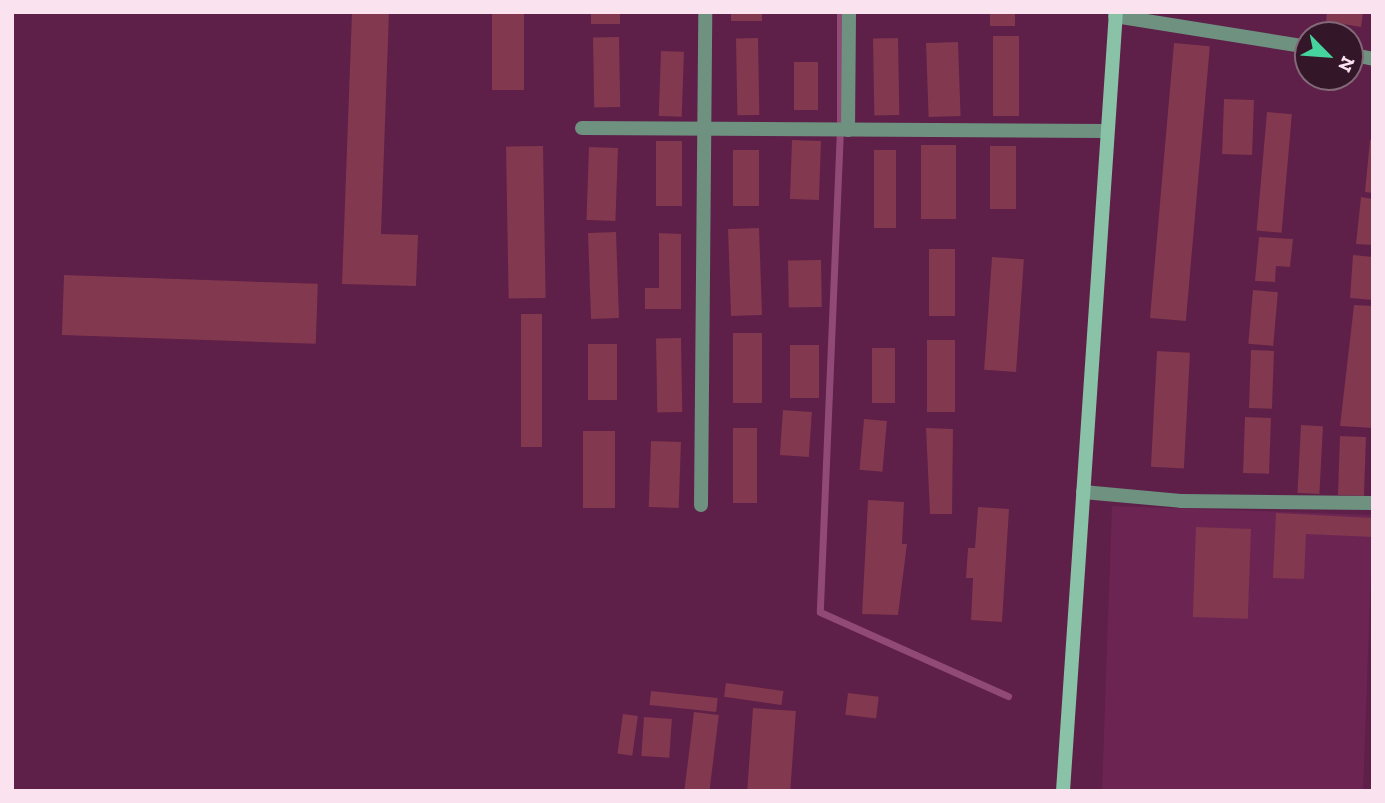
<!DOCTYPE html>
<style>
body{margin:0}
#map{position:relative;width:1385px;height:803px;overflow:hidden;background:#5e1f48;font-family:"Zilla Slab",serif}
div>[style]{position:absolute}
.built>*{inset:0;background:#6c2553;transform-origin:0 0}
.stream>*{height:7px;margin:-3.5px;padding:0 3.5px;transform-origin:3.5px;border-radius:3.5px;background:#904a75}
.building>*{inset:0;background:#82384e;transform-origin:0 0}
.street>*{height:14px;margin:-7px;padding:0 7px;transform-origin:7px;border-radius:7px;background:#6e9180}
.secondary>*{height:14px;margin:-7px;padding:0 7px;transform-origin:7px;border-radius:7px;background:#89c2a7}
span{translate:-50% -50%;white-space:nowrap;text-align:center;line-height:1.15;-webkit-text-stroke:6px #331728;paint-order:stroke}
.frame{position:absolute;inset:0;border:14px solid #fae2ef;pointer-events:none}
.north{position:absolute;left:1294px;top:21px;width:70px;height:70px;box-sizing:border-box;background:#331728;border:2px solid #836878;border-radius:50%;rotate:115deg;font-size:19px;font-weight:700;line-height:28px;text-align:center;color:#fae2ef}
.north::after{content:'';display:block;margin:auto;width:24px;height:32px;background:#46d49e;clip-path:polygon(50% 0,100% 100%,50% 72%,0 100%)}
</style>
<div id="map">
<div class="built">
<i style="left:1112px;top:506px;width:261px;height:285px;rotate:2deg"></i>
</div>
<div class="stream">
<i style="left:840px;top:12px;width:117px;rotate:90deg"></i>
<i style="left:840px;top:129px;width:483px;rotate:92.4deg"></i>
<i style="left:820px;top:612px;width:206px;rotate:24.1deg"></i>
</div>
<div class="building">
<i style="clip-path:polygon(352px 12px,389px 12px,381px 234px,418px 235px,416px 286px,342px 284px)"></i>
<i style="left:492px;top:12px;width:32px;height:78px"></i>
<i style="left:591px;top:12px;width:29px;height:12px"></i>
<i style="left:731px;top:12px;width:31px;height:9px"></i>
<i style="left:990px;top:12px;width:25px;height:14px"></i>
<i style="clip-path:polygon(1327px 12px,1363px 12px,1361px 27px,1326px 21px)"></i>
<i style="left:993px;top:36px;width:26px;height:80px"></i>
<i style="left:619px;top:37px;width:70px;height:26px;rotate:89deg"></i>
<i style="left:758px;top:38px;width:77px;height:22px;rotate:89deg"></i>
<i style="left:898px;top:38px;width:77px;height:25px;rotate:89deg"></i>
<i style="left:958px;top:42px;width:74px;height:32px;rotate:88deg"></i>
<i style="left:1174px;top:43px;width:36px;height:276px;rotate:5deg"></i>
<i style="left:661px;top:51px;width:23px;height:65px;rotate:2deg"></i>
<i style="left:794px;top:62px;width:24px;height:48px"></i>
<i style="left:1224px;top:99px;width:30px;height:55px;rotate:2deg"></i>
<i style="left:1267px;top:112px;width:25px;height:119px;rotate:5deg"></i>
<i style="left:792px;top:140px;width:29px;height:59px;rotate:2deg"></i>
<i style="clip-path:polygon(1370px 140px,1373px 140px,1373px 193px,1365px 192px)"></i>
<i style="left:656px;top:141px;width:26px;height:65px"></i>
<i style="left:921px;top:145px;width:35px;height:74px"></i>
<i style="left:543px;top:146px;width:152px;height:37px;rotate:89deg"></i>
<i style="left:990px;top:146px;width:26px;height:63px"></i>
<i style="left:589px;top:147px;width:29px;height:73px;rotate:2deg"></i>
<i style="left:733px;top:150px;width:26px;height:56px"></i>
<i style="left:874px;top:150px;width:22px;height:78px"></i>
<i style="clip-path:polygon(1361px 197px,1373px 199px,1373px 245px,1356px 244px)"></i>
<i style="left:759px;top:228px;width:87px;height:31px;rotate:88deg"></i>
<i style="left:616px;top:232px;width:86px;height:28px;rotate:88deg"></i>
<i style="clip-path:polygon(659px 233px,681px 234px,681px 309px,645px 309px,645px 288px,659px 288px)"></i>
<i style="clip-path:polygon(1259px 237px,1293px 239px,1290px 267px,1276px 266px,1275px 282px,1255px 281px)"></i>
<i style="left:929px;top:249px;width:26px;height:67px"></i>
<i style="clip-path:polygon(1353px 255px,1373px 257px,1373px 300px,1350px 298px)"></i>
<i style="left:992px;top:257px;width:32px;height:113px;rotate:4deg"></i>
<i style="left:821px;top:260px;width:47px;height:33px;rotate:89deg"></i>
<i style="left:64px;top:275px;width:254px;height:60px;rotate:2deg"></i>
<i style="left:1253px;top:290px;width:25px;height:54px;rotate:5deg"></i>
<i style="clip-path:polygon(1354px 305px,1373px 306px,1373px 428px,1340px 426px)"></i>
<i style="left:521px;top:314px;width:21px;height:133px"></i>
<i style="left:733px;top:333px;width:29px;height:70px"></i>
<i style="left:681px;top:338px;width:74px;height:25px;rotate:89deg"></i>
<i style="left:927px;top:340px;width:28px;height:72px"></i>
<i style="left:617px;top:344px;width:56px;height:29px;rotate:90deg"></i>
<i style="left:790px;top:345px;width:29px;height:53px"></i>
<i style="left:872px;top:348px;width:23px;height:55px"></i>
<i style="left:1251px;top:350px;width:23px;height:58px;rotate:2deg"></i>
<i style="left:1157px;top:351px;width:33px;height:116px;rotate:3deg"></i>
<i style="left:783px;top:410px;width:29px;height:45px;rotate:4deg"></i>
<i style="left:1245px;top:417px;width:26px;height:56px;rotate:2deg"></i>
<i style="left:864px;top:419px;width:23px;height:51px;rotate:5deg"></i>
<i style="left:1301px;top:425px;width:22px;height:68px;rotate:3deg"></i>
<i style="left:733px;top:428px;width:24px;height:75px"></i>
<i style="clip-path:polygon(926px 428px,953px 429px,952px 514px,930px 514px)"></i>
<i style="left:583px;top:431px;width:32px;height:77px"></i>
<i style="left:1340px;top:436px;width:26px;height:59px;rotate:2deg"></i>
<i style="left:651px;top:441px;width:30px;height:66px;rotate:2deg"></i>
<i style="clip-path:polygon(868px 500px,904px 502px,902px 544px,907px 544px,898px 615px,862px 614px)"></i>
<i style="clip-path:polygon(978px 507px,1009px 509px,1002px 622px,971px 620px,973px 578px,966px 578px,968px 548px,975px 548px)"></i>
<i style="clip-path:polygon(1276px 513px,1373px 518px,1373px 537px,1306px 534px,1304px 579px,1273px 578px)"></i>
<i style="left:1196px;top:527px;width:55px;height:90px;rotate:2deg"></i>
<i style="left:726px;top:683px;width:58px;height:14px;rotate:8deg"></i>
<i style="left:651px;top:691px;width:67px;height:14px;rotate:6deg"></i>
<i style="left:848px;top:693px;width:31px;height:22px;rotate:7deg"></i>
<i style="left:753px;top:708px;width:43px;height:83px;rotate:4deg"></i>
<i style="left:694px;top:712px;width:25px;height:79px;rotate:7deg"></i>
<i style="left:623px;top:714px;width:15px;height:40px;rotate:8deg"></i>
<i style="left:644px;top:717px;width:28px;height:39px;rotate:4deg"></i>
</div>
<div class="street">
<i style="left:1115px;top:16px;width:195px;rotate:9.1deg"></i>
<i style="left:1350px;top:54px;width:24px;rotate:12deg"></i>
<i style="left:582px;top:128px;width:524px;rotate:0.33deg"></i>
<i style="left:848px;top:130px;width:118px;rotate:-89.5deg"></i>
<i style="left:1083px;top:492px;width:98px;rotate:5.2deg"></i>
<i style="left:1181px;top:501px;width:192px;rotate:0.6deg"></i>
<i style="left:701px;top:505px;width:493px;rotate:-89.5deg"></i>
</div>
<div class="secondary">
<i style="left:1063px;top:791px;width:781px;rotate:-86.11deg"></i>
</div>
<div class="frame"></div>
<div class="north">N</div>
</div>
